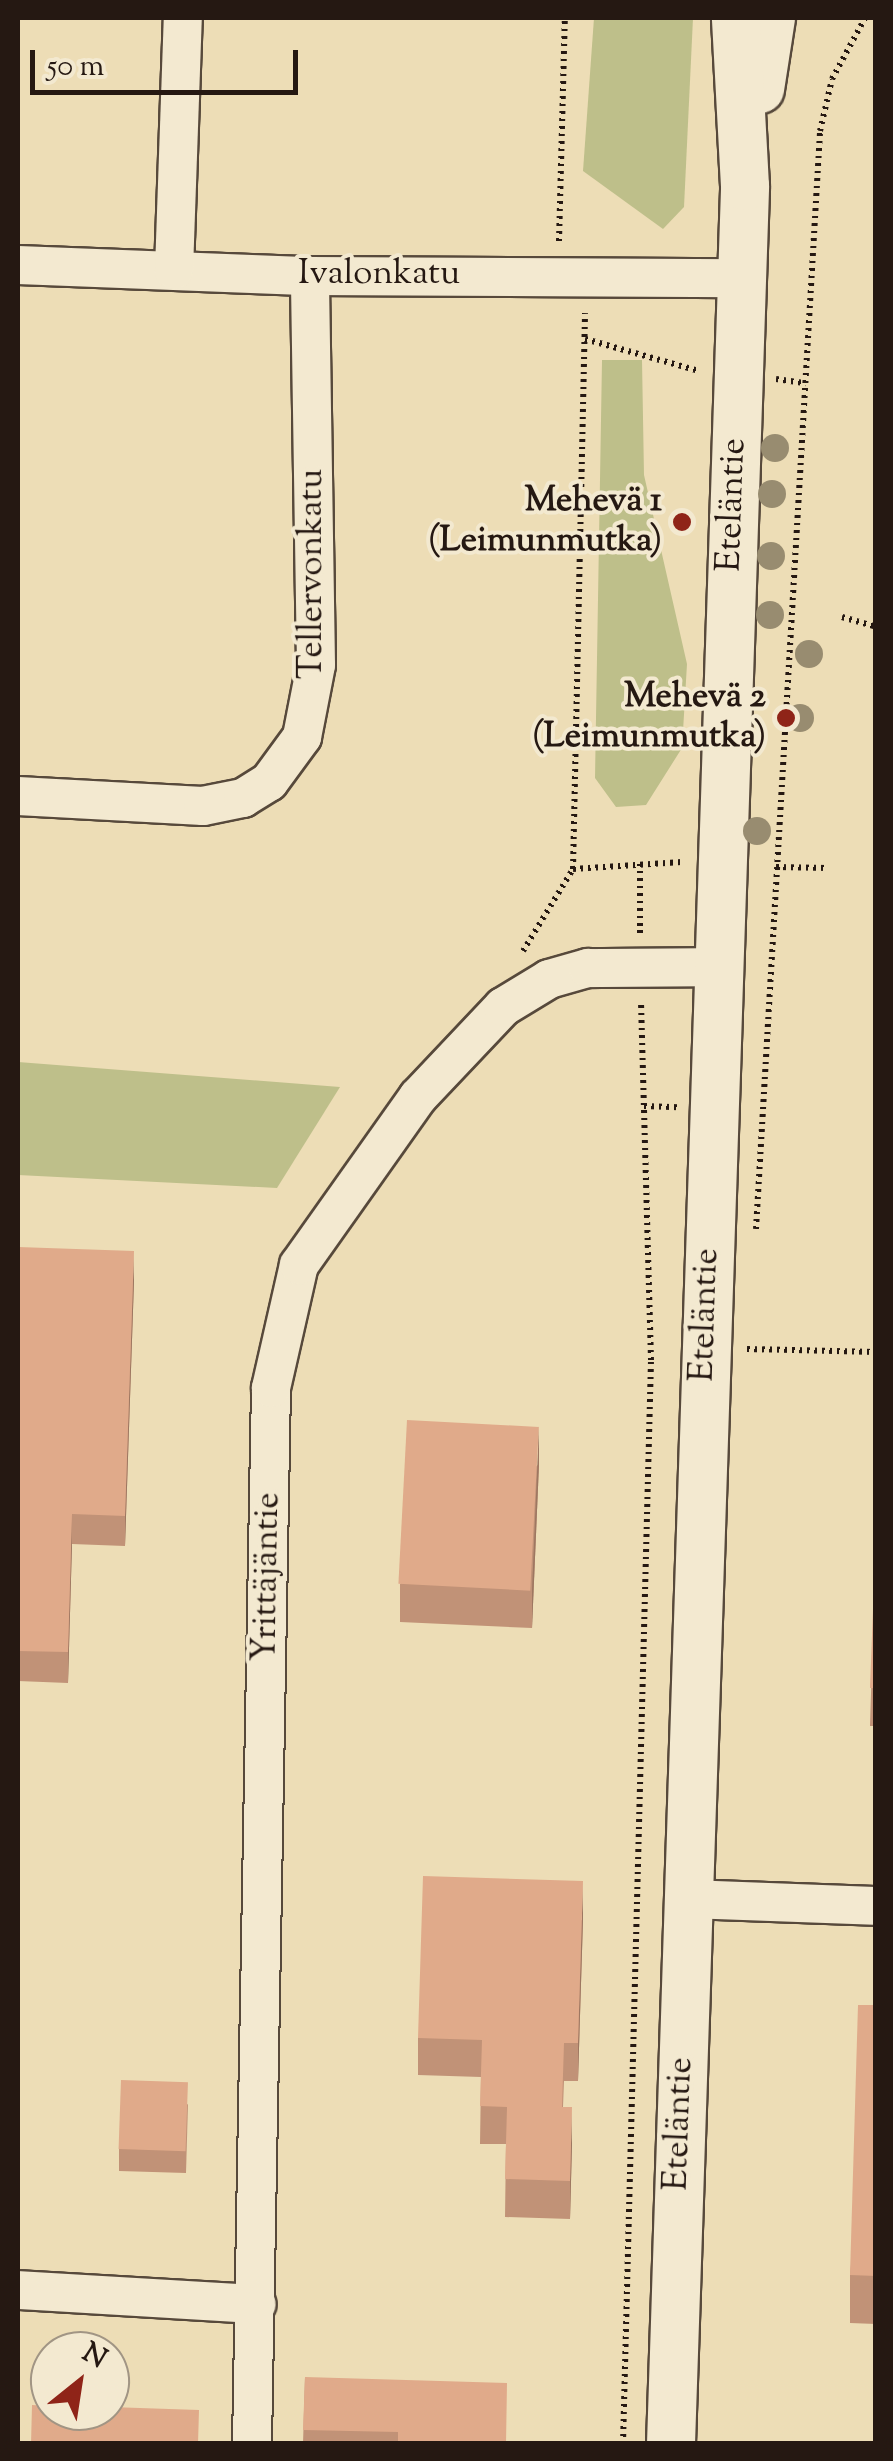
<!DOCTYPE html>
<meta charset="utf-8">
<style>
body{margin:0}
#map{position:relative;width:893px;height:2461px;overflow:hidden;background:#edddb6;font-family:"Sorts Mill Goudy",serif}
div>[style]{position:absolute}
.green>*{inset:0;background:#bebf8a}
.path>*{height:6px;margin-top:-3px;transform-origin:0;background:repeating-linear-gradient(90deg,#251812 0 2.5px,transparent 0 7.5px)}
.roads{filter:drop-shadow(2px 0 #57493b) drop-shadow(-2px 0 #57493b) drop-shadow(0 2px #57493b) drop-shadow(0 -2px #57493b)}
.minor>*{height:38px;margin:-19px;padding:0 19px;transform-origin:19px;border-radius:19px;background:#f3e9d0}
.tertiary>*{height:48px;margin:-24px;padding:0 24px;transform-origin:24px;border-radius:24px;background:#f3e9d0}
.trees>*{width:28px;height:28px;margin:-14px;border-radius:50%;background:#988c70}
.wall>*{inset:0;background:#c19277}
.shaded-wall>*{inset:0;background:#9d7761}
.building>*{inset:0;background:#e0aa8a;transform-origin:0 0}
.dots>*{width:28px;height:28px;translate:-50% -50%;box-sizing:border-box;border:5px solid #f3e9d0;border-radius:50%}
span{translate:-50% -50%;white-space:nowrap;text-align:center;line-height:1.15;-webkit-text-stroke:8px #f3e9d0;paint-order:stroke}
.street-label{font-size:35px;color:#251812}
.poi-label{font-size:35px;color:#251812;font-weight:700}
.right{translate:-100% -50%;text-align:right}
.frame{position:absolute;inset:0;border:20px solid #251812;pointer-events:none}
.north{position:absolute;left:30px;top:2331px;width:100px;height:100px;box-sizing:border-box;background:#f3e9d0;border:2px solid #a19584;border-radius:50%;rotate:30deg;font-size:28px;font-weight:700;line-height:40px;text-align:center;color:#251812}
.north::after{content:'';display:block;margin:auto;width:35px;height:45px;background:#8f2418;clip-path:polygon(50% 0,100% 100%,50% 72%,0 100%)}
.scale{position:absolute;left:30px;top:50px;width:268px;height:45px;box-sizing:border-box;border:5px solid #251812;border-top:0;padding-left:12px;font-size:30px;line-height:35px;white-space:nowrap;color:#251812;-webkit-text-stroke:8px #f3e9d0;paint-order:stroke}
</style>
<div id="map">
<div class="green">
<i style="clip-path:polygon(594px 18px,693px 18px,684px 207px,663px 229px,583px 171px)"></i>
<i style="clip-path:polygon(602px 360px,642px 360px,644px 475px,687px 664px,682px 748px,646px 805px,616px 807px,595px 778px)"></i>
<i style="clip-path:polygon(18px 1062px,340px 1087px,277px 1188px,18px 1175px)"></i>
</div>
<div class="path">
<i style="left:559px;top:241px;width:223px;rotate:-88.5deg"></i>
<i style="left:585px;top:339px;width:118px;rotate:15.7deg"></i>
<i style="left:776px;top:379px;width:30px;rotate:8deg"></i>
<i style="left:842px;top:617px;width:35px;rotate:16deg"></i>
<i style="left:776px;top:867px;width:52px;rotate:1.1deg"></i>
<i style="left:573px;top:869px;width:109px;rotate:-3.7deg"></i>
<i style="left:640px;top:933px;width:69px;rotate:-90deg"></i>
<i style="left:523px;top:951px;width:96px;rotate:-58.6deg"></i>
<i style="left:573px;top:869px;width:556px;rotate:-88.76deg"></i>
<i style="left:644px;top:1106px;width:34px;rotate:2deg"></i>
<i style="left:756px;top:1229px;width:1100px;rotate:-86.66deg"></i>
<i style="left:820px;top:131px;width:53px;rotate:-77deg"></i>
<i style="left:832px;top:79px;width:69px;rotate:-61.6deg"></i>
<i style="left:747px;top:1349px;width:129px;rotate:1.3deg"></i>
<i style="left:623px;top:2444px;width:1084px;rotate:-88.52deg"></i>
<i style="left:651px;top:1360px;width:360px;rotate:-91.6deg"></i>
</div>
<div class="roads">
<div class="minor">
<i style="left:18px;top:265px;width:292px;rotate:2.2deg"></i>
<i style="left:310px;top:276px;width:431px;rotate:0.3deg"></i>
<i style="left:174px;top:270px;width:252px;rotate:-88deg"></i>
<i style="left:18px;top:796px;width:185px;rotate:3.1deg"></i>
<i style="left:203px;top:806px;width:41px;rotate:-11.3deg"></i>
<i style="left:243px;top:798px;width:31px;rotate:-32deg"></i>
<i style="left:269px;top:782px;width:56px;rotate:-53.7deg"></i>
<i style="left:302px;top:737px;width:73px;rotate:-79deg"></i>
<i style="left:316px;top:665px;width:389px;rotate:-90.9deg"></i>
<i style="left:687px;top:1899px;width:189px;rotate:2.1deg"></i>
<i style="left:18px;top:2290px;width:239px;rotate:3.4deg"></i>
<i style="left:252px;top:2444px;width:1056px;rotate:-88.97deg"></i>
<i style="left:271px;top:1388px;width:126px;rotate:-77.2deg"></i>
<i style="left:299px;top:1265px;width:206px;rotate:-54.7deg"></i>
<i style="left:418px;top:1097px;width:124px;rotate:-46.6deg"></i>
<i style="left:503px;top:1007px;width:54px;rotate:-31.3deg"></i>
<i style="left:549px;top:979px;width:41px;rotate:-15.8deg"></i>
<i style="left:588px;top:968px;width:128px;rotate:-0.4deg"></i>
</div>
<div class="tertiary">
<i style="left:760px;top:89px;width:72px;rotate:-81.2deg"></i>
<i style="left:671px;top:2444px;width:2259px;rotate:-88.12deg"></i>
<i style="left:745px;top:186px;width:168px;rotate:-93.1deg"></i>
</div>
</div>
<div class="trees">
<i style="left:775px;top:448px"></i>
<i style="left:772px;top:494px"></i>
<i style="left:771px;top:556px"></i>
<i style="left:770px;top:615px"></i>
<i style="left:809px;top:654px"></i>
<i style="left:800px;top:718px"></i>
<i style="left:757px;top:831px"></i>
</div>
<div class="wall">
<i style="clip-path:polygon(18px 1247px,134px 1281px,125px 1546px,72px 1544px,68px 1683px,18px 1681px)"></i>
<i style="clip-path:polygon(539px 1464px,532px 1628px,400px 1622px,400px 1584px)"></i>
<i style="clip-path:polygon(876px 1530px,876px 1726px,870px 1726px)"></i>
<i style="clip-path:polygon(583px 1919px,578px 2081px,564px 2081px,563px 2107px,572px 2144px,570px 2219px,505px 2217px,506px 2144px,480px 2144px,481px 2077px,418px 2075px,418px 2038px)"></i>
<i style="clip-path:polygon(876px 2005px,876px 2324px,850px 2323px,850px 2275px)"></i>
<i style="clip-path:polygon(188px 2104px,186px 2173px,119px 2171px,119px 2149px)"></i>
<i style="clip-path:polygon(305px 2377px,507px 2444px,303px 2444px)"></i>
</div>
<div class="shaded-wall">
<i style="clip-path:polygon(134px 1251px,134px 1281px,125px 1546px,125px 1516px)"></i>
<i style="clip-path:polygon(539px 1426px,539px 1464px,532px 1628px,532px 1590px)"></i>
<i style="clip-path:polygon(72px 1514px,72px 1544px,68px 1683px,68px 1652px)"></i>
<i style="clip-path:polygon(583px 1881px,583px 1919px,578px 2081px,578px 2043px)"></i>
<i style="clip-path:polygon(572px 2107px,572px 2144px,570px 2219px,570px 2181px)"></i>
</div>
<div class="building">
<i style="clip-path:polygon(18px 1247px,134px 1251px,125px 1516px,72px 1514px,68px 1652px,18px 1651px)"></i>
<i style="left:407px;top:1420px;width:132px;height:164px;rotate:3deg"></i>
<i style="clip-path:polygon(876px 1530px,876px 1688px,870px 1688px)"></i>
<i style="clip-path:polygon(423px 1876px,583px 1881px,578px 2043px,564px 2043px,562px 2107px,572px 2107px,570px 2181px,505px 2179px,507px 2107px,480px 2106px,482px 2040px,418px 2038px)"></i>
<i style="clip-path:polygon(858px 2005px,876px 2005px,876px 2276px,850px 2275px)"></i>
<i style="left:121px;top:2080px;width:67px;height:69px;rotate:2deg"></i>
<i style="clip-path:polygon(305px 2377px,507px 2383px,506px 2444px,398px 2444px,398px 2432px,303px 2430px)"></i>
<i style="clip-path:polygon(32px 2405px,50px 2406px,50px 2411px,110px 2411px,110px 2407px,199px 2410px,198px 2444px,31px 2444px)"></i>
</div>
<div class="dots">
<i style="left:682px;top:522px;background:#8f2418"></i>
<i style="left:786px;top:718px;background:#8f2418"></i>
</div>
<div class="street-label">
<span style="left:379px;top:275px">Ivalonkatu</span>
<span style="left:733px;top:505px;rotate:-88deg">Eteläntie</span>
<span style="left:313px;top:574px;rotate:-90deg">Tellervonkatu</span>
<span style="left:706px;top:1315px;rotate:-88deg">Eteläntie</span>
<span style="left:268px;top:1577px;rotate:-89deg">Yrittäjäntie</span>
<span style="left:680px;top:2124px;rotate:-88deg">Eteläntie</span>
</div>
<div class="poi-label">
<span class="right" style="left:662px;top:522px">Mehevä 1<br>(Leimunmutka)</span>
<span class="right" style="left:766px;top:718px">Mehevä 2<br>(Leimunmutka)</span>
</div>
<div class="frame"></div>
<div class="north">N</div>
<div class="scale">50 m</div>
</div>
